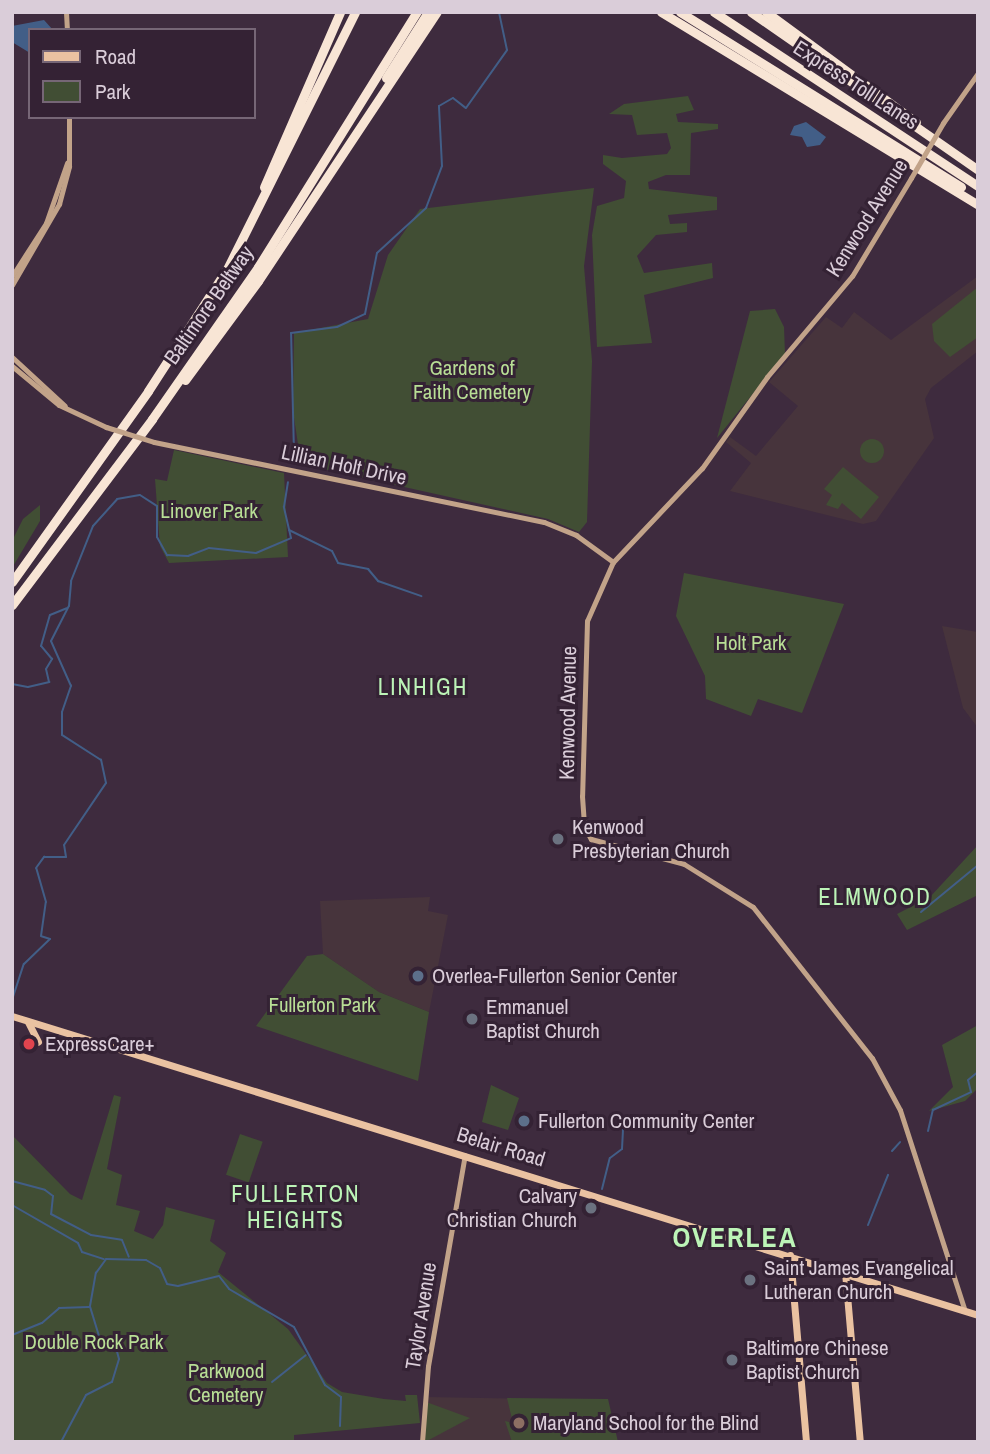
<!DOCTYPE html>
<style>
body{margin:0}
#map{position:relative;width:990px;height:1454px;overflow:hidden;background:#3e2b3e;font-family:"Archivo Narrow",sans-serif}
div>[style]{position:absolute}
.education>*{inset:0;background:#47343c;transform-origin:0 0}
.green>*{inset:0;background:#414e34;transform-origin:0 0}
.round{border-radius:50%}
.water>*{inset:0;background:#425e87}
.stream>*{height:2px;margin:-1px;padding:0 1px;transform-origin:1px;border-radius:1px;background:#425e87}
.secondary>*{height:5px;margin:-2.5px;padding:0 2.5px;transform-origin:2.5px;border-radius:2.5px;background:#c2a389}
.primary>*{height:7px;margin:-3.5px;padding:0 3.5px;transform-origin:3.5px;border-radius:3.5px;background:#eac2a1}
.highway>*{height:9px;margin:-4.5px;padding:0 4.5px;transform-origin:4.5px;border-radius:4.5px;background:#f8e5d5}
.secondary-bridge>*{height:5px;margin:-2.5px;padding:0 2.5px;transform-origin:2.5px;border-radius:2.5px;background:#c2a389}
.dots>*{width:19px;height:19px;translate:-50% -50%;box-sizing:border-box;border:4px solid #342234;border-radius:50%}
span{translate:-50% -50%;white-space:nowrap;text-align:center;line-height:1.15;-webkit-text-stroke:6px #342234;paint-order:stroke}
.street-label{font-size:21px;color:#dacdd9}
.park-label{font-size:21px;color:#b8de95}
.poi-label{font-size:21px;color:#dacdd9}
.left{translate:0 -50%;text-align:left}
.right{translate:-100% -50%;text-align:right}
.neighbourhood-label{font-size:23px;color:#bcf4b7;letter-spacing:2px}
.district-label{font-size:28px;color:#bcf4b7;font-weight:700;letter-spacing:2px}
.frame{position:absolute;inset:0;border:14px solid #dacdd9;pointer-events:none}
.legend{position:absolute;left:28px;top:28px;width:228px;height:91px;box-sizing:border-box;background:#342234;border:2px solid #766676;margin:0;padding:9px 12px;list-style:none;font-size:21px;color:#dacdd9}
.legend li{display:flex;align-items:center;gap:14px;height:35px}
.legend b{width:35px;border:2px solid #766676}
</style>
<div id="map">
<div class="education">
<i style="clip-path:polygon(978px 276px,978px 351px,931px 388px,925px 399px,934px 438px,876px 521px,863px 524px,730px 491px,751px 463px,726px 442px,730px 437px,756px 456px,798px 406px,769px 382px,826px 317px,842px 328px,854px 312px,891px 340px)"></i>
<i style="clip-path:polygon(942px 626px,978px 632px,978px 728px,963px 708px)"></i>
<i style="clip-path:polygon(430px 897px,428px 911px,448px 915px,429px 1012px,379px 992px,323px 954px,320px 901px)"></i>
<i style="left:426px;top:1397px;width:182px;height:45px;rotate:1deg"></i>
</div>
<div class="green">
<i style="clip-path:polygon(688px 96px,694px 110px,676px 114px,678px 122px,718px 124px,718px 129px,691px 133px,690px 175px,666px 175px,648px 182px,649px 189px,717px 197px,717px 210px,668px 215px,670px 224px,687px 223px,687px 232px,656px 235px,637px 256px,644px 273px,712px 263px,713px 278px,644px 295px,652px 343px,597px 347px,592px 235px,597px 206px,624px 198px,626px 181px,603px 164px,603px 155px,622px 158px,667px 154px,671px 148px,667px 133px,637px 135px,632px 115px,609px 114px,624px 104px)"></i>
<i style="clip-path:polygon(594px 188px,584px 266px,592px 361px,587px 522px,579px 532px,548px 519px,301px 464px,293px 411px,294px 333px,368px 319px,388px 255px,420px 209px)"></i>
<i style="clip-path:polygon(978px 287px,978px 337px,950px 357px,934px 341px,932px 324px)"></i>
<i style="clip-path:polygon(775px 309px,784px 327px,785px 354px,717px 438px,750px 311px)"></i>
<i class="round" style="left:860px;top:439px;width:24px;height:24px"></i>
<i style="clip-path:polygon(174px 450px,284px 473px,288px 557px,169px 563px,160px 546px,155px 479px,167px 481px)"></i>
<i style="clip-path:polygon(843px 467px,879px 497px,861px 519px,842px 503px,838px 509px,826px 505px,832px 495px,824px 489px)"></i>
<i style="clip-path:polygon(40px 505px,40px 521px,12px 568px,12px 541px,23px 519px)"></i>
<i style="clip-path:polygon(684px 573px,844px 604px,802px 713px,758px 699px,751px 716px,706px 699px,705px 676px,676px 616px)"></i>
<i style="clip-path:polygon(978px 845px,978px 895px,907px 930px,897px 914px,930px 897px)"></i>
<i style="clip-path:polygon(323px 954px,379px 992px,429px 1012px,418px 1081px,256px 1026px,307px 956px)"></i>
<i style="clip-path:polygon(978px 1025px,978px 1088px,965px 1101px,929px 1111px,953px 1087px,942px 1045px)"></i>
<i style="clip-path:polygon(491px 1085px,519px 1098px,508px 1130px,482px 1122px)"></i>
<i style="clip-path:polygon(114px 1095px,121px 1097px,107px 1169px,122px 1175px,116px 1205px,140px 1211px,134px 1231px,153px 1239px,163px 1225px,166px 1207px,215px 1220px,210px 1241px,226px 1253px,218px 1272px,288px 1329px,327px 1383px,342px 1392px,384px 1399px,406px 1401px,405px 1395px,417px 1395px,420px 1423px,294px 1435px,294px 1442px,12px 1442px,12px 1135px,70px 1194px,82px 1200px)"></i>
<i style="left:240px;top:1134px;width:24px;height:43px;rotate:19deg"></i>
<i style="clip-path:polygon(507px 1398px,608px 1399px,618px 1442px,512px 1442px,505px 1421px,513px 1423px)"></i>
<i style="clip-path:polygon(426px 1403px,429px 1403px,470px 1418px,425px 1442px)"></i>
</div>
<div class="water">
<i style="clip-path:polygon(44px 20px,53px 30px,30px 30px,30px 53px,12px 42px,12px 26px)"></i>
<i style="clip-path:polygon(806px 122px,826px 137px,820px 145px,807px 147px,802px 137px,790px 135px,794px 126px)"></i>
</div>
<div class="stream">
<i style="left:294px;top:453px;width:120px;rotate:-91.4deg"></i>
<i style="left:291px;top:333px;width:46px;rotate:-7.4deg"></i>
<i style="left:337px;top:327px;width:31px;rotate:-25deg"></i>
<i style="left:365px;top:314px;width:62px;rotate:-78.9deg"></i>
<i style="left:377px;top:253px;width:67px;rotate:-42.6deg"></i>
<i style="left:426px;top:208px;width:45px;rotate:-69.1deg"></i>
<i style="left:442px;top:166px;width:60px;rotate:-92.9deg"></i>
<i style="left:439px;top:106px;width:16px;rotate:-30deg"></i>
<i style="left:453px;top:98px;width:16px;rotate:38deg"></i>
<i style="left:466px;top:108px;width:71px;rotate:-54.7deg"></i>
<i style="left:507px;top:50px;width:39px;rotate:-102deg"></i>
<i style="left:289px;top:530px;width:48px;rotate:26deg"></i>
<i style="left:332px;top:551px;width:13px;rotate:63deg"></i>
<i style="left:338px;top:563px;width:31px;rotate:11deg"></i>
<i style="left:368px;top:569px;width:16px;rotate:50deg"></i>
<i style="left:378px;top:581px;width:46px;rotate:19.2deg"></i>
<i style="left:12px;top:684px;width:16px;rotate:11deg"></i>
<i style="left:28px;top:687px;width:22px;rotate:-13deg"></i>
<i style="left:49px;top:682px;width:13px;rotate:-103deg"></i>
<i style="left:46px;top:669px;width:12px;rotate:-59deg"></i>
<i style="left:52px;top:659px;width:17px;rotate:-130deg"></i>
<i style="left:41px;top:646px;width:32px;rotate:-74deg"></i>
<i style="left:50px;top:615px;width:18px;rotate:-22deg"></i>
<i style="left:921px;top:912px;width:74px;rotate:-39.5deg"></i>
<i style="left:12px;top:1000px;width:38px;rotate:-72deg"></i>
<i style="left:24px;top:964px;width:36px;rotate:-44deg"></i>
<i style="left:50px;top:939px;width:9px;rotate:-162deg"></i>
<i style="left:41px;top:936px;width:34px;rotate:-82deg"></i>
<i style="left:46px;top:902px;width:35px;rotate:-106deg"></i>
<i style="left:36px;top:868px;width:14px;rotate:-54deg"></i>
<i style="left:44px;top:857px;width:22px"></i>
<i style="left:66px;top:857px;width:12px;rotate:-99deg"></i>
<i style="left:64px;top:845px;width:75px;rotate:-55.9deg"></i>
<i style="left:106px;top:783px;width:24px;rotate:-102deg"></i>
<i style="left:101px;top:760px;width:46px;rotate:-147.3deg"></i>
<i style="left:62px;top:735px;width:23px;rotate:-90deg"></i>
<i style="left:62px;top:712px;width:28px;rotate:-71deg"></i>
<i style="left:71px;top:686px;width:49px;rotate:-114deg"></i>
<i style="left:51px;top:641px;width:39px;rotate:-63deg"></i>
<i style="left:69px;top:606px;width:25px;rotate:-85deg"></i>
<i style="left:71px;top:581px;width:59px;rotate:-68.2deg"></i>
<i style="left:93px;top:526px;width:36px;rotate:-48deg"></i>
<i style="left:117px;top:499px;width:23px;rotate:-10deg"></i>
<i style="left:140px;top:495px;width:20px;rotate:33deg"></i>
<i style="left:157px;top:506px;width:31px;rotate:90deg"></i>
<i style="left:157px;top:537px;width:21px;rotate:61deg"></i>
<i style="left:167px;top:555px;width:21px;rotate:3deg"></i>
<i style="left:188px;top:556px;width:22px;rotate:-21deg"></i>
<i style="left:209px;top:548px;width:47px;rotate:6.1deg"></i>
<i style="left:256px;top:553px;width:38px;rotate:-23deg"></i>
<i style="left:291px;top:538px;width:32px;rotate:-103deg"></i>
<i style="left:284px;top:507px;width:25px;rotate:-81deg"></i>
<i style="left:928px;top:1131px;width:22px;rotate:-77deg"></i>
<i style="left:933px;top:1110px;width:42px;rotate:-25.3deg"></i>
<i style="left:971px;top:1092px;width:12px;rotate:-104deg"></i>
<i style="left:968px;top:1080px;width:13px;rotate:-39deg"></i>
<i style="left:892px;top:1151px;width:12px;rotate:-48deg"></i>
<i style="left:12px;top:1181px;width:34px;rotate:15deg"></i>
<i style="left:45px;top:1190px;width:10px;rotate:37deg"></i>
<i style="left:53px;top:1196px;width:18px;rotate:96deg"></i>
<i style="left:51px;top:1214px;width:45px;rotate:27.7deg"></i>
<i style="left:91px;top:1235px;width:31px;rotate:9deg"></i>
<i style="left:122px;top:1240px;width:18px;rotate:68deg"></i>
<i style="left:602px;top:1189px;width:32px;rotate:-76deg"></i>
<i style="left:610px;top:1158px;width:15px;rotate:-37deg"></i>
<i style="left:622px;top:1149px;width:21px;rotate:-87deg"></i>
<i style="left:12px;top:1190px;width:9px;rotate:90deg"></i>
<i style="left:12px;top:1205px;width:76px;rotate:29.9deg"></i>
<i style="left:78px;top:1243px;width:10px;rotate:66deg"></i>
<i style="left:82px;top:1252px;width:23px;rotate:18deg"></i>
<i style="left:868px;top:1225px;width:54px;rotate:-68.2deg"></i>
<i style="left:12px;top:1335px;width:32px;rotate:-22deg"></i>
<i style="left:42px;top:1323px;width:23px;rotate:-41deg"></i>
<i style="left:59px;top:1308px;width:30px;rotate:-2deg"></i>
<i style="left:272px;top:1382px;width:43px;rotate:-38.5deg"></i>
<i style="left:61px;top:1442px;width:53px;rotate:-62deg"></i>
<i style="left:86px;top:1395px;width:29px;rotate:-27deg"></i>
<i style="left:112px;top:1382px;width:24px;rotate:-73deg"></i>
<i style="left:119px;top:1359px;width:11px;rotate:-105deg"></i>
<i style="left:116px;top:1348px;width:21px;rotate:-145deg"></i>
<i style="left:99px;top:1336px;width:31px;rotate:-107deg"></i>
<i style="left:90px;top:1306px;width:34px;rotate:-80deg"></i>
<i style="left:96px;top:1273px;width:17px;rotate:-54deg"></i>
<i style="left:106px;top:1259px;width:40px;rotate:1.4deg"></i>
<i style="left:146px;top:1260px;width:16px;rotate:30deg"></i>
<i style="left:160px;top:1268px;width:17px;rotate:66deg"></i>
<i style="left:167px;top:1284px;width:11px;rotate:10deg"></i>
<i style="left:178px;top:1286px;width:42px;rotate:-13.7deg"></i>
<i style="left:219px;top:1276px;width:16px;rotate:52deg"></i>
<i style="left:229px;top:1289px;width:75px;rotate:30.3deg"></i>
<i style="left:294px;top:1327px;width:66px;rotate:61.9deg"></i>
<i style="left:325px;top:1385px;width:20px;rotate:37deg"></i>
<i style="left:341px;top:1397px;width:29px;rotate:92deg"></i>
</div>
<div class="secondary">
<i style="left:66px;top:12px;width:18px;rotate:87deg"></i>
<i style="left:943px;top:123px;width:61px;rotate:-55deg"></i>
<i style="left:911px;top:178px;width:114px;rotate:121deg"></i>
<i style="left:852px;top:276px;width:132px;rotate:130.1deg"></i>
<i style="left:767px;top:377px;width:112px;rotate:125.5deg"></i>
<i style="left:702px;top:468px;width:129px;rotate:133.4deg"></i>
<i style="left:613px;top:562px;width:64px;rotate:113.8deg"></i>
<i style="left:587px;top:621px;width:175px;rotate:91.6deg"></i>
<i style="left:582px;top:796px;width:30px;rotate:86deg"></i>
<i style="left:584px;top:826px;width:15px;rotate:62deg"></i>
<i style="left:591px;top:839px;width:96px;rotate:15deg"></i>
<i style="left:684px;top:864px;width:81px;rotate:31.9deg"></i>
<i style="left:753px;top:907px;width:192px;rotate:51.8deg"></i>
<i style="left:872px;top:1058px;width:59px;rotate:61.7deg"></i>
<i style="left:900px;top:1110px;width:211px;rotate:72.1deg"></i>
<i style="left:12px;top:276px;width:63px;rotate:-57.3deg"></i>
<i style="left:46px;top:223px;width:64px;rotate:-70.7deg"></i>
<i style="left:12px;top:285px;width:94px;rotate:-59.9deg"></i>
<i style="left:59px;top:204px;width:39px;rotate:-75deg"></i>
<i style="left:69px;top:166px;width:49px;rotate:-90deg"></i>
<i style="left:12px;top:357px;width:72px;rotate:42.8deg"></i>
<i style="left:12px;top:366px;width:61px;rotate:39.7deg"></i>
<i style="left:59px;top:405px;width:52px;rotate:25.1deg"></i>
<i style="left:154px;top:442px;width:398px;rotate:11.6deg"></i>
<i style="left:544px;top:522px;width:35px;rotate:22deg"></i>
<i style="left:576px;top:535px;width:46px;rotate:36.1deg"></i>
<i style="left:422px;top:1442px;width:76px;rotate:-85.5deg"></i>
<i style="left:428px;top:1366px;width:214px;rotate:-80.1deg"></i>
</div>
<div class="primary">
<i style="left:12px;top:1016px;width:1011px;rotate:17.2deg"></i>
<i style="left:28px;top:1022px;width:22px;rotate:63deg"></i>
<i style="left:790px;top:1255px;width:188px;rotate:85.1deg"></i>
<i style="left:845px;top:1272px;width:171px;rotate:85deg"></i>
</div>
<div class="highway">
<i style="left:661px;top:12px;width:371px;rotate:31.3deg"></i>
<i style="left:680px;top:12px;width:331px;rotate:31.9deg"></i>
<i style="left:714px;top:12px;width:316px;rotate:33.4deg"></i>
<i style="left:751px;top:12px;width:277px;rotate:34.8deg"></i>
<i style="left:766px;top:12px;width:186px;rotate:36.3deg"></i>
<i style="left:386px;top:78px;width:78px;rotate:-57.5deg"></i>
<i style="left:264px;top:187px;width:191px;rotate:-66.5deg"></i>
<i style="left:185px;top:380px;width:123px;rotate:-53.6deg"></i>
<i style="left:258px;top:281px;width:323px;rotate:-56.4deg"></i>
<i style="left:12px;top:582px;width:234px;rotate:-54.5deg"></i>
<i style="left:148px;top:391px;width:145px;rotate:-57.1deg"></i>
<i style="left:227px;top:269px;width:287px;rotate:-63.5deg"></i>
<i style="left:12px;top:605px;width:233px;rotate:-53deg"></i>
<i style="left:152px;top:419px;width:185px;rotate:-55.1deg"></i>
<i style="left:258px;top:267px;width:301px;rotate:-58.1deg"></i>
</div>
<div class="secondary-bridge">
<i style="left:911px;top:178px;width:64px;rotate:-59.8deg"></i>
<i style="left:106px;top:427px;width:50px;rotate:17.4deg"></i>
</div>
<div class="dots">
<i style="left:558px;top:839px;background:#6b7280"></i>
<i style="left:418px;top:976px;background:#5c6f8a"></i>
<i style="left:472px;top:1019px;background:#6b7280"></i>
<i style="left:29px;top:1044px;background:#e0444e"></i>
<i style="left:524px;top:1121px;background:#5c6f8a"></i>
<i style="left:591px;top:1208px;background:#6b7280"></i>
<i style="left:750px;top:1280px;background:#6b7280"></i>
<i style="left:732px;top:1360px;background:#6b7280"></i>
<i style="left:519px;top:1423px;background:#8d6e63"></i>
</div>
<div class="street-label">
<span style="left:856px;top:85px;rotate:33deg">Express Toll Lanes</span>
<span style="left:867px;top:218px;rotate:-58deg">Kenwood Avenue</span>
<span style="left:209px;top:305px;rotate:-55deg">Baltimore Beltway</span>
<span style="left:344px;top:465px;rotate:12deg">Lillian Holt Drive</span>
<span style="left:568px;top:713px;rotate:-89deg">Kenwood Avenue</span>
<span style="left:501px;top:1147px;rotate:17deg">Belair Road</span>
<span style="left:421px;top:1316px;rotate:-81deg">Taylor Avenue</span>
</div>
<div class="park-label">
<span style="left:472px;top:380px">Gardens of<br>Faith Cemetery</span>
<span style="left:209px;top:511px">Linover Park</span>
<span style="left:751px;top:643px">Holt Park</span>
<span style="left:322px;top:1005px">Fullerton Park</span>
<span style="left:94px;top:1342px">Double Rock Park</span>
<span style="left:226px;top:1383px">Parkwood<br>Cemetery</span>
</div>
<div class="poi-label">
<span class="left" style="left:572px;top:839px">Kenwood<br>Presbyterian Church</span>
<span class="left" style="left:432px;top:976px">Overlea-Fullerton Senior Center</span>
<span class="left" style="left:486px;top:1019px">Emmanuel<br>Baptist Church</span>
<span class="left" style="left:45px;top:1044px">ExpressCare+</span>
<span class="left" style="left:538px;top:1121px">Fullerton Community Center</span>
<span class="right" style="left:577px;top:1208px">Calvary<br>Christian Church</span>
<span class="left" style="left:764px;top:1280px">Saint James Evangelical<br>Lutheran Church</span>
<span class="left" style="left:746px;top:1360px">Baltimore Chinese<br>Baptist Church</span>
<span class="left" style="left:533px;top:1423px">Maryland School for the Blind</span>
</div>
<div class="neighbourhood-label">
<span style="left:423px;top:687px">LINHIGH</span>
<span style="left:875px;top:897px">ELMWOOD</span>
<span style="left:296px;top:1207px">FULLERTON<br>HEIGHTS</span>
</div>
<div class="district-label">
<span style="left:735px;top:1237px">OVERLEA</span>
</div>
<div class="frame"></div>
<ul class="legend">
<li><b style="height:9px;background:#eac2a1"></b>Road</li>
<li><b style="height:19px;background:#414e34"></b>Park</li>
</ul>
</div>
